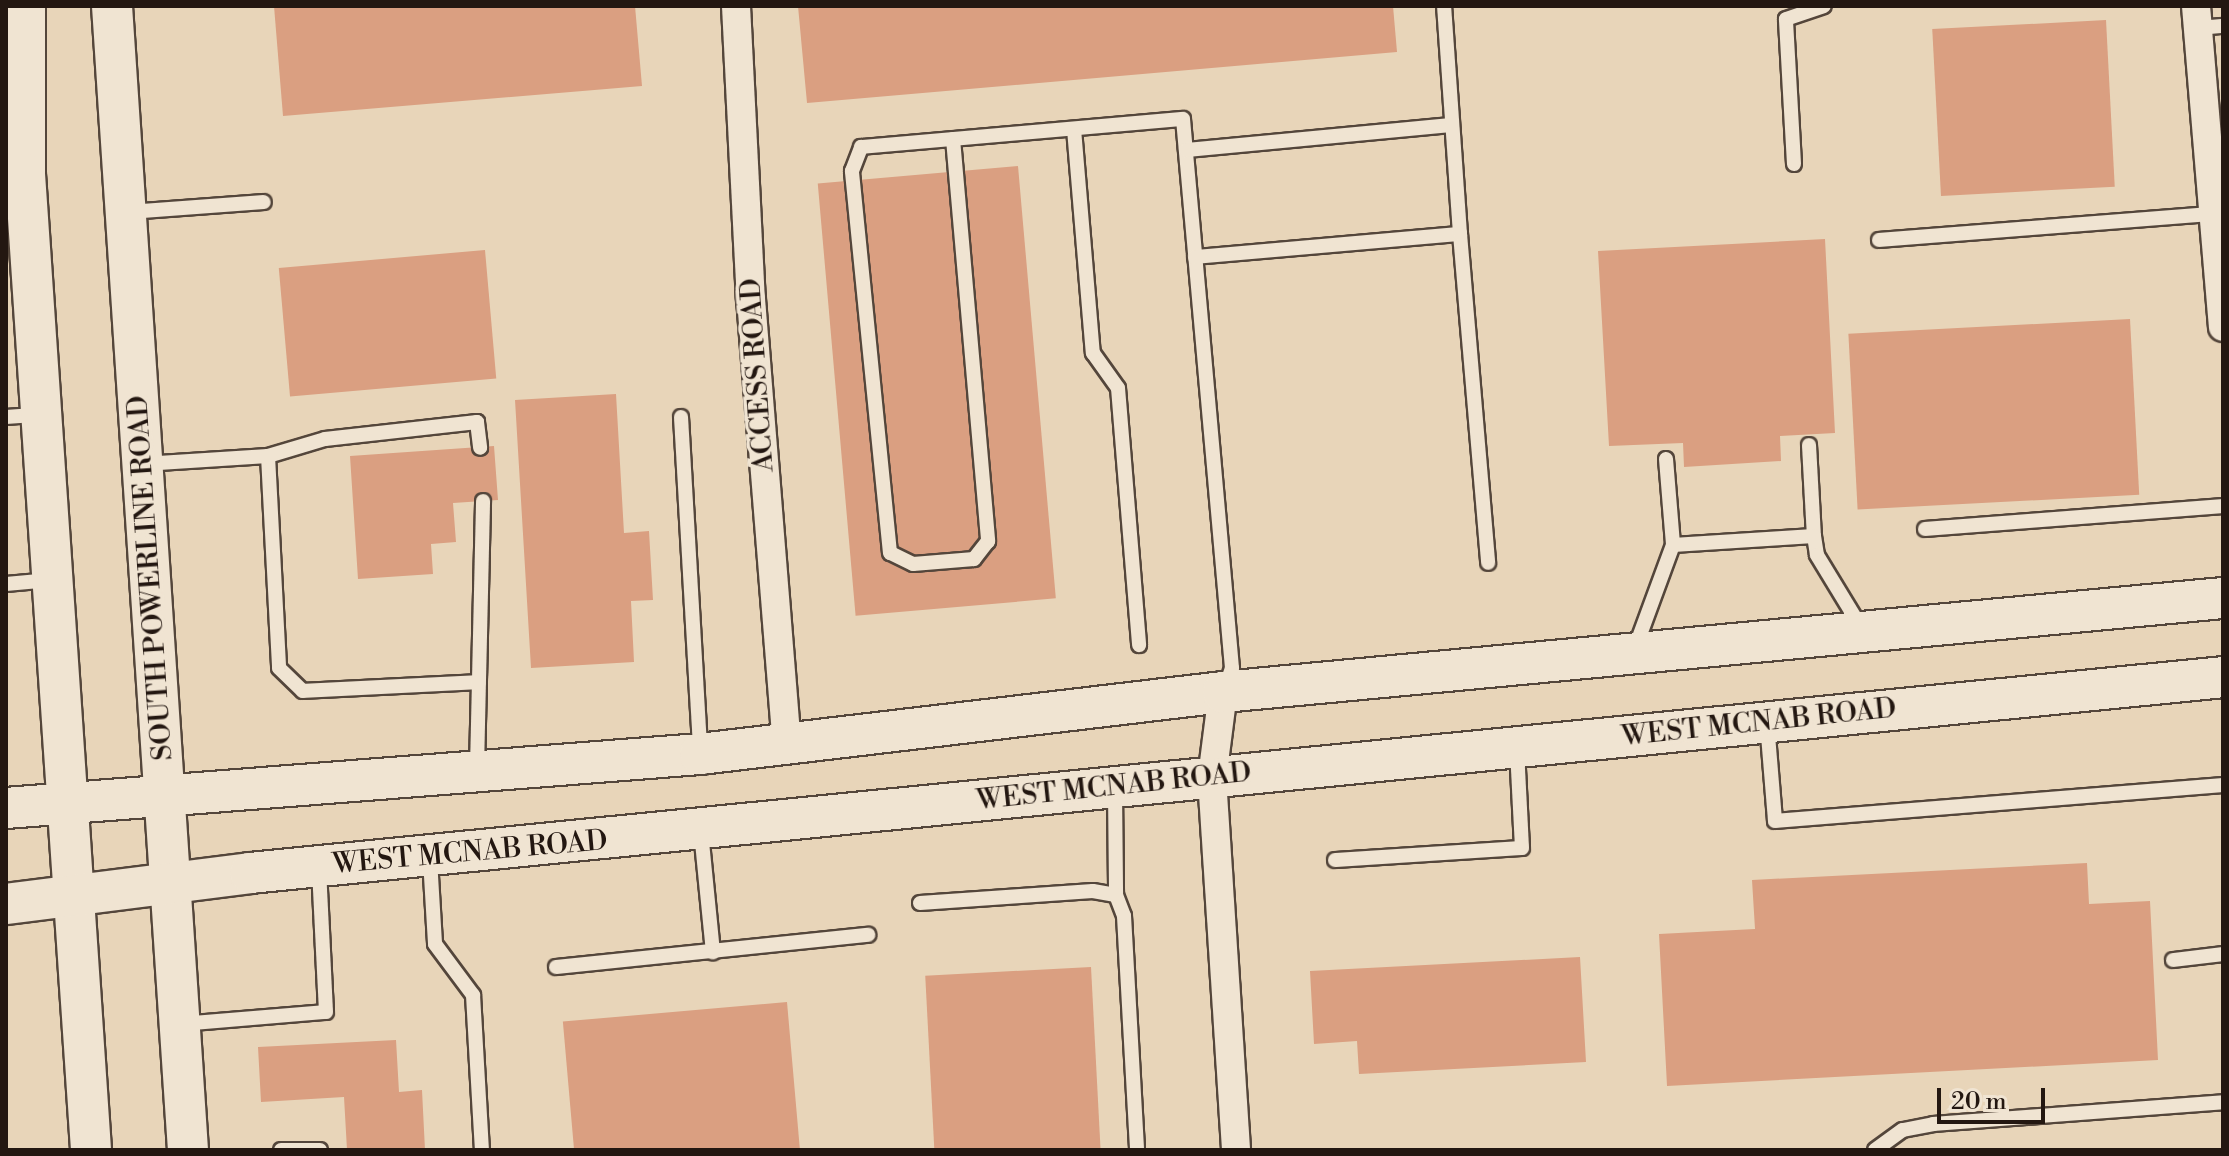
<!DOCTYPE html>
<style>
body{margin:0}
#map{position:relative;width:2229px;height:1156px;overflow:hidden;background:#e8d5b9;font-family:"Libre Bodoni",serif}
div>[style]{position:absolute}
.building>*{inset:0;background:#da9f81;transform-origin:0 0}
.roads{filter:drop-shadow(2px 0 #54463b) drop-shadow(-2px 0 #54463b) drop-shadow(0 2px #54463b) drop-shadow(0 -2px #54463b)}
.service>*{height:14px;margin:-7px;padding:0 7px;transform-origin:7px;border-radius:7px;background:#f0e4d2}
.minor>*{height:28px;margin:-14px;padding:0 14px;transform-origin:14px;border-radius:14px;background:#f0e4d2}
.secondary>*{height:40px;margin:-20px;padding:0 20px;transform-origin:20px;border-radius:20px;background:#f0e4d2}
span{translate:-50% -50%;white-space:nowrap;text-align:center;line-height:1.15;-webkit-text-stroke:7px #f0e4d2;paint-order:stroke}
.street-label{font-size:28px;color:#231711}
.frame{position:absolute;inset:0;border:8px solid #231711;pointer-events:none}
.scale{position:absolute;left:1937px;top:1088px;width:108px;height:36px;box-sizing:border-box;border:4px solid #231711;border-top:0;padding-left:10px;font-size:24px;line-height:28px;white-space:nowrap;color:#231711;-webkit-text-stroke:6px #f0e4d2;paint-order:stroke}
</style>
<div id="map">
<div class="building">
<i style="clip-path:polygon(274px 6px,635px 6px,642px 86px,283px 116px)"></i>
<i style="clip-path:polygon(798px 6px,1393px 6px,1397px 52px,807px 103px)"></i>
<i style="left:2106px;top:20px;width:167px;height:174px;rotate:87deg"></i>
<i style="left:1018px;top:166px;width:434px;height:201px;rotate:85deg"></i>
<i style="clip-path:polygon(1825px 239px,1835px 433px,1780px 436px,1781px 461px,1684px 467px,1683px 443px,1609px 446px,1598px 251px)"></i>
<i style="left:485px;top:250px;width:129px;height:207px;rotate:85deg"></i>
<i style="left:2130px;top:319px;width:176px;height:282px;rotate:87deg"></i>
<i style="clip-path:polygon(616px 394px,624px 533px,649px 531px,653px 600px,631px 601px,634px 662px,531px 668px,515px 400px)"></i>
<i style="clip-path:polygon(494px 446px,498px 500px,453px 503px,456px 542px,431px 544px,433px 574px,358px 579px,350px 456px)"></i>
<i style="clip-path:polygon(2087px 863px,2089px 904px,2150px 901px,2158px 1060px,1667px 1086px,1659px 934px,1755px 929px,1752px 880px)"></i>
<i style="clip-path:polygon(1580px 957px,1586px 1062px,1359px 1074px,1357px 1041px,1314px 1044px,1310px 971px)"></i>
<i style="left:1091px;top:967px;width:183px;height:166px;rotate:87deg"></i>
<i style="left:787px;top:1002px;width:149px;height:225px;rotate:85deg"></i>
<i style="clip-path:polygon(396px 1040px,399px 1092px,422px 1090px,425px 1150px,347px 1150px,344px 1097px,261px 1102px,258px 1047px)"></i>
</div>
<div class="roads">
<div class="service">
<i style="left:2198px;top:28px;width:25px;rotate:-5deg"></i>
<i style="left:1074px;top:129px;width:225px;rotate:85.2deg"></i>
<i style="left:1093px;top:353px;width:43px;rotate:54.5deg"></i>
<i style="left:1118px;top:388px;width:258px;rotate:85.3deg"></i>
<i style="left:953px;top:139px;width:404px;rotate:85deg"></i>
<i style="left:988px;top:541px;width:23px;rotate:128deg"></i>
<i style="left:974px;top:559px;width:61px;rotate:175.3deg"></i>
<i style="left:913px;top:564px;width:25px;rotate:-154deg"></i>
<i style="left:890px;top:553px;width:384px;rotate:-95.7deg"></i>
<i style="left:852px;top:171px;width:26px;rotate:-69deg"></i>
<i style="left:861px;top:147px;width:323px;rotate:-5deg"></i>
<i style="left:1183px;top:119px;width:551px;rotate:84.9deg"></i>
<i style="left:1232px;top:668px;width:21px;rotate:109deg"></i>
<i style="left:1186px;top:150px;width:267px;rotate:-5.4deg"></i>
<i style="left:1794px;top:164px;width:145px;rotate:-93.2deg"></i>
<i style="left:1786px;top:19px;width:40px;rotate:-18.9deg"></i>
<i style="left:129px;top:212px;width:135px;rotate:-4.2deg"></i>
<i style="left:1460px;top:234px;width:330px;rotate:85.1deg"></i>
<i style="left:1879px;top:240px;width:335px;rotate:-4.5deg"></i>
<i style="left:1195px;top:257px;width:266px;rotate:-5deg"></i>
<i style="left:1460px;top:234px;width:229px;rotate:-94deg"></i>
<i style="left:6px;top:417px;width:31px;rotate:-4deg"></i>
<i style="left:681px;top:417px;width:334px;rotate:86.7deg"></i>
<i style="left:1809px;top:445px;width:91px;rotate:86.9deg"></i>
<i style="left:268px;top:456px;width:212px;rotate:87deg"></i>
<i style="left:279px;top:668px;width:33px;rotate:44deg"></i>
<i style="left:303px;top:691px;width:176px;rotate:-2.9deg"></i>
<i style="left:1666px;top:459px;width:86px;rotate:85.3deg"></i>
<i style="left:143px;top:464px;width:125px;rotate:-3.7deg"></i>
<i style="left:268px;top:456px;width:59px;rotate:-16.6deg"></i>
<i style="left:325px;top:439px;width:153px;rotate:-6.4deg"></i>
<i style="left:477px;top:422px;width:26px;rotate:83deg"></i>
<i style="left:1925px;top:529px;width:299px;rotate:-4.4deg"></i>
<i style="left:6px;top:584px;width:44px;rotate:-5.2deg"></i>
<i style="left:1634px;top:651px;width:113px;rotate:-69.8deg"></i>
<i style="left:1673px;top:545px;width:141px;rotate:-3.7deg"></i>
<i style="left:1814px;top:536px;width:19px;rotate:81deg"></i>
<i style="left:1817px;top:555px;width:87px;rotate:58.7deg"></i>
<i style="left:1767px;top:723px;width:98px;rotate:85.3deg"></i>
<i style="left:1775px;top:821px;width:449px;rotate:-4.6deg"></i>
<i style="left:477px;top:768px;width:267px;rotate:-88.7deg"></i>
<i style="left:1115px;top:791px;width:104px;rotate:89.4deg"></i>
<i style="left:1116px;top:895px;width:22px;rotate:69deg"></i>
<i style="left:1124px;top:916px;width:234px;rotate:86.8deg"></i>
<i style="left:701px;top:832px;width:121px;rotate:84.3deg"></i>
<i style="left:430px;top:859px;width:85px;rotate:86.6deg"></i>
<i style="left:435px;top:944px;width:64px;rotate:53.3deg"></i>
<i style="left:473px;top:995px;width:155px;rotate:86.7deg"></i>
<i style="left:1335px;top:860px;width:187px;rotate:-3.7deg"></i>
<i style="left:1522px;top:848px;width:100px;rotate:-92.9deg"></i>
<i style="left:920px;top:903px;width:173px;rotate:-4deg"></i>
<i style="left:1093px;top:891px;width:23px;rotate:10deg"></i>
<i style="left:2173px;top:960px;width:50px;rotate:-6.8deg"></i>
<i style="left:556px;top:967px;width:314px;rotate:-5.9deg"></i>
<i style="left:182px;top:1024px;width:144px;rotate:-4.8deg"></i>
<i style="left:326px;top:1012px;width:145px;rotate:-92.8deg"></i>
<i style="left:281px;top:1150px;width:39px"></i>
<i style="left:1875px;top:1150px;width:34px;rotate:-36deg"></i>
<i style="left:1903px;top:1130px;width:31px;rotate:-11deg"></i>
<i style="left:1933px;top:1124px;width:291px;rotate:-4.3deg"></i>
</div>
<div class="minor">
<i style="left:736px;top:6px;width:293px;rotate:87.1deg"></i>
<i style="left:751px;top:299px;width:446px;rotate:85.4deg"></i>
<i style="left:2196px;top:6px;width:322px;rotate:85.2deg"></i>
<i style="left:1223px;top:692px;width:87px;rotate:97.3deg"></i>
<i style="left:1212px;top:778px;width:373px;rotate:86.3deg"></i>
</div>
<div class="secondary">
<i style="left:25px;top:6px;width:168px;rotate:90deg"></i>
<i style="left:25px;top:174px;width:978px;rotate:86.13deg"></i>
<i style="left:112px;top:6px;width:1147px;rotate:86.2deg"></i>
<i style="left:6px;top:808px;width:696px;rotate:-4.45deg"></i>
<i style="left:700px;top:754px;width:527px;rotate:-6.76deg"></i>
<i style="left:1223px;top:692px;width:1004px;rotate:-5.37deg"></i>
<i style="left:6px;top:904px;width:246px;rotate:-7.2deg"></i>
<i style="left:250px;top:873px;width:1983px;rotate:-5.67deg"></i>
</div>
</div>
<div class="street-label">
<span style="left:758px;top:375px;rotate:-94deg">ACCESS ROAD</span>
<span style="left:151px;top:578px;rotate:-94deg">SOUTH POWERLINE ROAD</span>
<span style="left:1759px;top:723px;rotate:-6deg">WEST MCNAB ROAD</span>
<span style="left:1114px;top:787px;rotate:-6deg">WEST MCNAB ROAD</span>
<span style="left:470px;top:853px;rotate:-5deg">WEST MCNAB ROAD</span>
</div>
<div class="frame"></div>
<div class="scale">20 m</div>
</div>
